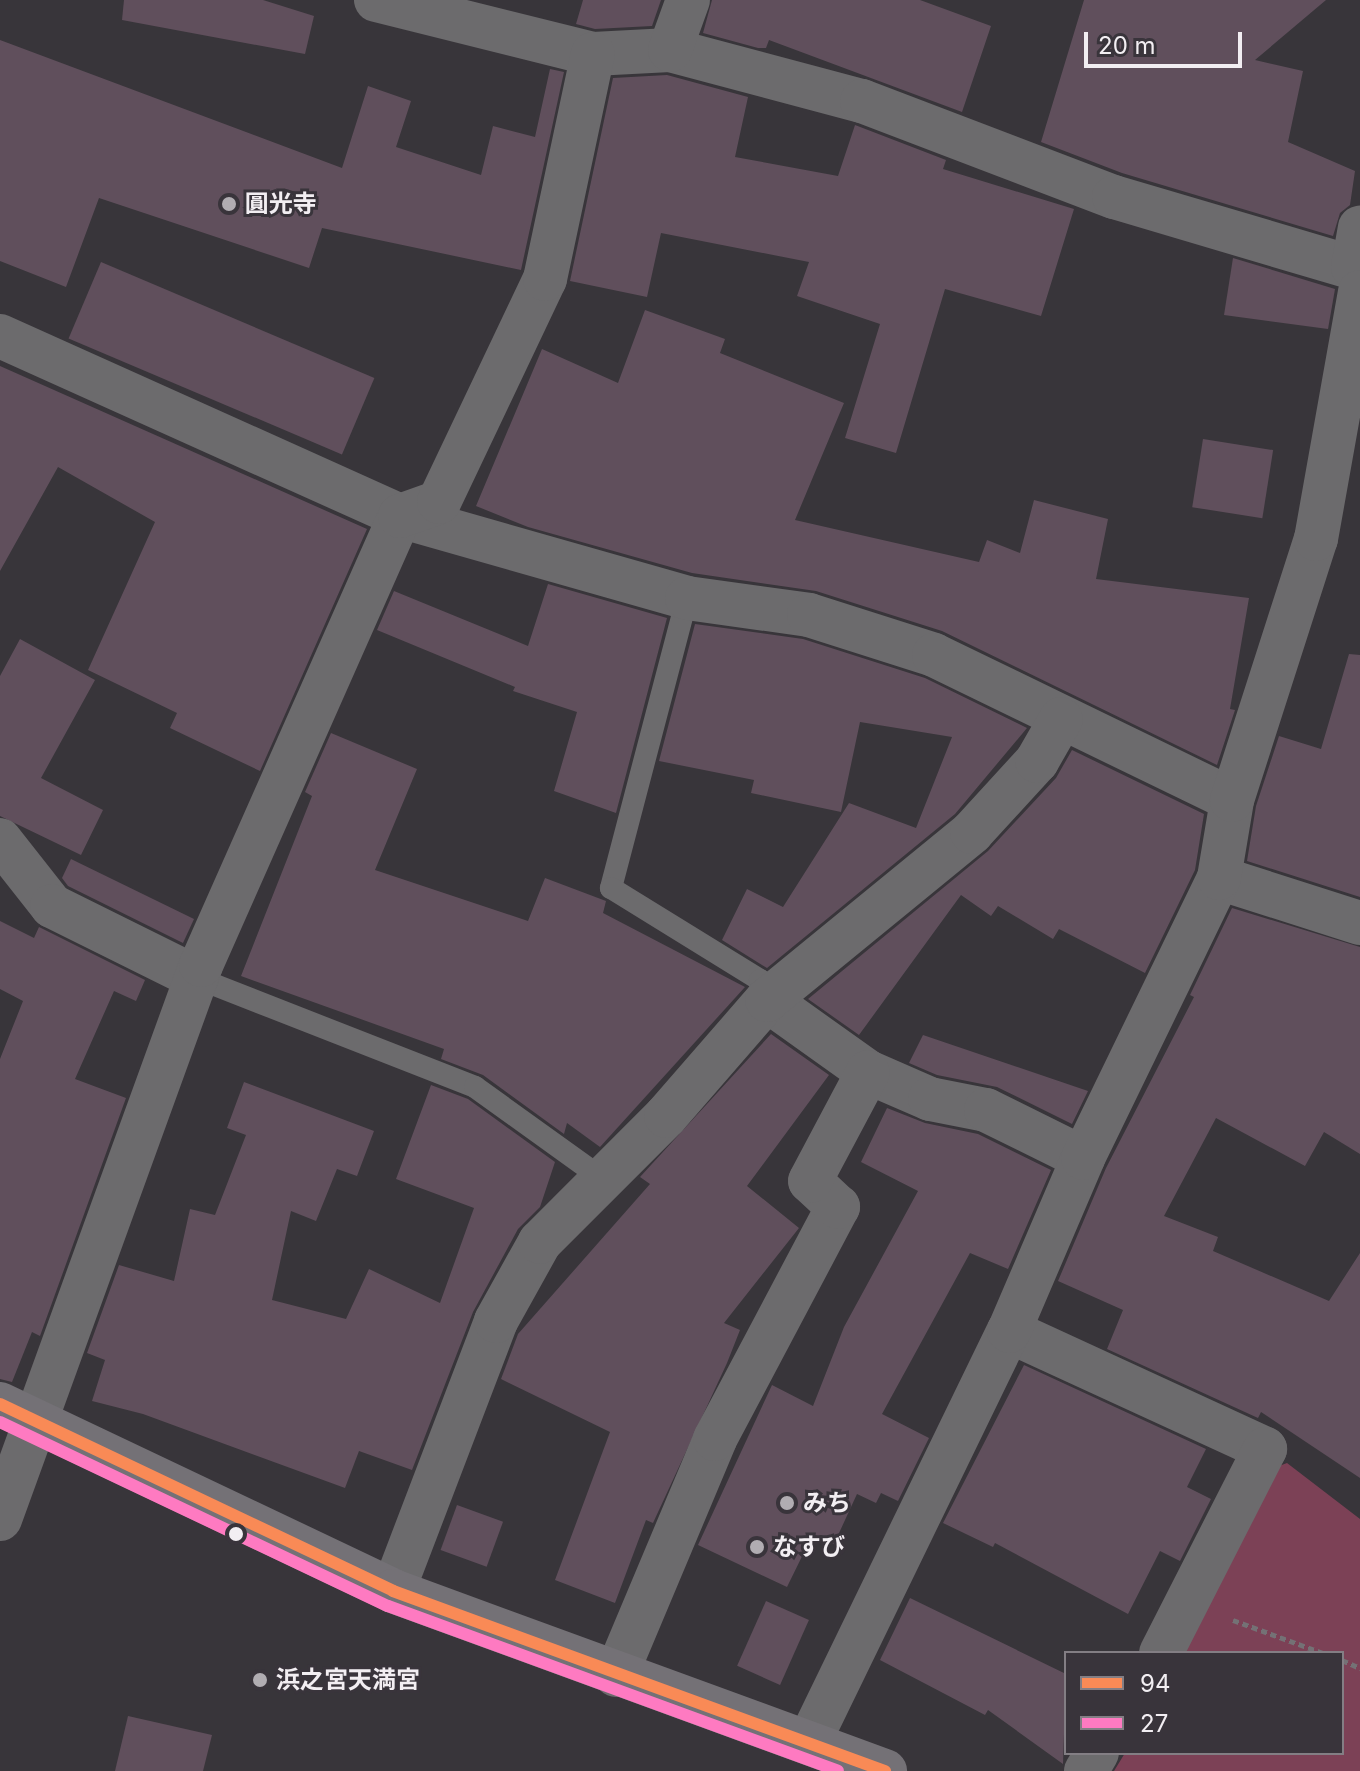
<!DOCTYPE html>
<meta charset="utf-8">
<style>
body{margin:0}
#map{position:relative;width:1360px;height:1771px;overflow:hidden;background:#38353a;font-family:Inter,"Noto Sans JP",sans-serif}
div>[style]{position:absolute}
.green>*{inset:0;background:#7c4156}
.building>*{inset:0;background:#604f5c;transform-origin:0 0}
.path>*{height:5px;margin-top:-2.5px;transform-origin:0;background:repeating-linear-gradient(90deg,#747175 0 6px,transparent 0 10px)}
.lane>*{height:22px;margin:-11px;padding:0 11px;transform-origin:11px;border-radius:11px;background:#6c6b6d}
.street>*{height:44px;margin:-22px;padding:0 22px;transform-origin:22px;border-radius:22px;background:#6c6b6d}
.highway>*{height:44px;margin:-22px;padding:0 22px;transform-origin:22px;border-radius:22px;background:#747176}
.bus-1>*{height:12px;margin:-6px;padding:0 6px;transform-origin:6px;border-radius:6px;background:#f98a56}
.bus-2>*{height:12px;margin:-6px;padding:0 6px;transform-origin:6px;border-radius:6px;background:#fe7ac1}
.dots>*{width:22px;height:22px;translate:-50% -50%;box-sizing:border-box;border:4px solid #39343b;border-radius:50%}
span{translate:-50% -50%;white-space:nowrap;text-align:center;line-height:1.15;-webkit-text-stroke:6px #39343b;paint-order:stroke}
.poi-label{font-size:24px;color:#f2eef2;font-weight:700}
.left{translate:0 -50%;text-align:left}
.legend{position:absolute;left:1064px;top:1651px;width:280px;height:104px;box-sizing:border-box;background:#39343b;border:2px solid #837e84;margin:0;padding:10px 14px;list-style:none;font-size:24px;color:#f2eef2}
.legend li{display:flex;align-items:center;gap:16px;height:40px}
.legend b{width:40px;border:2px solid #837e84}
.scale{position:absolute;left:1084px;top:32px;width:158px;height:36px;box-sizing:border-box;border:4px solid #f2eef2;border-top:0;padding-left:10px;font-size:24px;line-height:28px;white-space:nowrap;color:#f2eef2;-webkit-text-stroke:6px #39343b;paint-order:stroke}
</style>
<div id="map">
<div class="green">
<i style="clip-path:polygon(1287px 1463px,1360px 1519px,1360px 1771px,1114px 1771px,1125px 1753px,1342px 1753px,1342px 1653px,1185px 1653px,1266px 1471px)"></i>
</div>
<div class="building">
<i style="clip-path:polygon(124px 0,263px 0,314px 16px,305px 54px,122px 20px)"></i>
<i style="clip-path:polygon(583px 0,661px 0,652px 26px,595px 29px,576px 24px)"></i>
<i style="clip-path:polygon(712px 0,920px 0,991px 26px,962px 112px,769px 40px,766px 48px,758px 48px,703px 33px)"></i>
<i style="clip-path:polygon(1084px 0,1326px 0,1255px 60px,1303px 71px,1288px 142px,1355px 171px,1350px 205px,1340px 213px,1333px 236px,1122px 173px,1041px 142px)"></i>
<i style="clip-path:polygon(0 40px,342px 168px,368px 86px,411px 101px,396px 147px,481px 175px,493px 126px,535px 137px,550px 69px,564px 72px,521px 270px,322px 228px,309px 268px,99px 198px,66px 287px,0 261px)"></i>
<i style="clip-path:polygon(667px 75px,748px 97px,735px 157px,838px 176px,855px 125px,946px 160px,943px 169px,1074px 209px,1041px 316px,945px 289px,896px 453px,845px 438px,880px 324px,797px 296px,809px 262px,661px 233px,647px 297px,570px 281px,613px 78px)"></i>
<i style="clip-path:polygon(1233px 258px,1335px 289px,1328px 329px,1224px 315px)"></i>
<i style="left:101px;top:262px;width:297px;height:83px;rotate:23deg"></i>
<i style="clip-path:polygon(645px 310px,725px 339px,720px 353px,844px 403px,795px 520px,979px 562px,987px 540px,1020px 553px,1034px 500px,1108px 519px,1096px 579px,1249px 598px,1230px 709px,1235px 710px,1217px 765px,942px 631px,816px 591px,692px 573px,528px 527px,476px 506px,542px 349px,618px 383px)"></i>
<i style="clip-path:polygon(0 366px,367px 529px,260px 771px,170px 728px,177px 713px,88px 670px,155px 522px,58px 467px,0 571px)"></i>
<i style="left:1203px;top:439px;width:71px;height:69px;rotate:9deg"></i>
<i style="clip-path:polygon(548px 584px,667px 618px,616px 813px,554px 791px,577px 712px,513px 691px,515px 687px,377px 630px,394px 591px,528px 646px)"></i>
<i style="clip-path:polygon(695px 624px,803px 639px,925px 678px,1027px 728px,955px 814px,767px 968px,722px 940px,747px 889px,783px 907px,849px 803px,916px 828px,952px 737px,860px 722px,841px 812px,751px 793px,754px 780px,659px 761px)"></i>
<i style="clip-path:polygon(20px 639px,95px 680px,41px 778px,103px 810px,81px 855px,0 816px,0 676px)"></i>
<i style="clip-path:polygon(1349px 654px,1360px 655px,1360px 897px,1247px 861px,1256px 806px,1279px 736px,1321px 749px)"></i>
<i style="clip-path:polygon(331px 733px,417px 769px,375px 870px,528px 921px,545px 878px,606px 901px,603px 913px,745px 987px,600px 1147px,567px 1123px,564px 1134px,483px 1075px,441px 1059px,444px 1049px,241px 976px,312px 796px,305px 792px)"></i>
<i style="clip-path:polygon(1072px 750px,1204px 814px,1195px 870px,1145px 973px,1059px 929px,1053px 939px,998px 906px,991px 916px,961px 895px,859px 1035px,808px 999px,988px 851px,1056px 778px)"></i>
<i style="clip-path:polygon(71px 859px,194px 919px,183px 943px,68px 886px,62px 878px)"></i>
<i style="clip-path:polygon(1232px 908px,1360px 947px,1360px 1154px,1324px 1132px,1305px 1166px,1216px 1118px,1164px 1216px,1218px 1237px,1213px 1251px,1329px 1301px,1360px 1253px,1360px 1478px,1261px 1412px,1258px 1418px,1107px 1349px,1123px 1310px,1058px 1281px,1106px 1168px,1194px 997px,1190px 995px)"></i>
<i style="clip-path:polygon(0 921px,34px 938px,39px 927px,145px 980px,136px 1001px,114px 991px,75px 1079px,126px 1098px,40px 1336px,32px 1332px,12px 1382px,0 1379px,0 1059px,23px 1001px,0 989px)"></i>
<i style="clip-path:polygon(771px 1034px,829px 1075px,747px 1186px,799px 1228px,724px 1323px,740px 1330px,727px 1363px,653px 1523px,646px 1520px,615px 1603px,555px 1580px,610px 1432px,501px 1379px,518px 1334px,650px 1184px,640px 1177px)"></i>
<i style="clip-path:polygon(923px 1035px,1088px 1091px,1072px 1124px,997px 1087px,937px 1075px,909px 1063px)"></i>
<i style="clip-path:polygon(244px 1082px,374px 1131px,357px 1176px,337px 1169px,316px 1221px,291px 1211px,272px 1300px,346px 1319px,369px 1269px,440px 1303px,474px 1208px,396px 1179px,431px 1085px,468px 1099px,555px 1162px,540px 1207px,518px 1229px,473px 1312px,412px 1470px,359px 1451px,345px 1488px,143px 1414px,92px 1401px,105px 1360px,87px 1353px,119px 1265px,174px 1281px,190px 1209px,215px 1215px,246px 1135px,227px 1128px)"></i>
<i style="clip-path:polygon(887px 1108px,925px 1123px,978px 1134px,1051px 1170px,1008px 1269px,970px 1253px,882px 1414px,929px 1438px,898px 1501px,881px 1493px,876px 1503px,857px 1494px,834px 1544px,813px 1534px,787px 1587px,698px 1545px,772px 1385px,813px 1406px,844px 1327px,918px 1191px,861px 1162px)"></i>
<i style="clip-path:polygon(1024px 1365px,1206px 1449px,1187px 1487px,1211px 1499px,1180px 1561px,1160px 1551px,1128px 1614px,995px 1543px,993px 1547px,943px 1523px)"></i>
<i style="left:457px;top:1505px;width:49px;height:48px;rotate:20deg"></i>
<i style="clip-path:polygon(910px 1598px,1066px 1674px,1063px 1764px,988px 1710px,985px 1715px,880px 1660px)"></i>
<i style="left:766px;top:1601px;width:47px;height:71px;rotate:24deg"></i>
<i style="clip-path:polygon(128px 1716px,212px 1735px,203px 1771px,115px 1771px)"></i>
</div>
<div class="path">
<i style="left:1233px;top:1620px;width:96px;rotate:20.1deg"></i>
<i style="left:1342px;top:1660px;width:20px;rotate:24deg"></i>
</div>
<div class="lane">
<i style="left:687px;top:598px;width:300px;rotate:104.7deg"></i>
<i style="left:611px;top:888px;width:175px;rotate:31.7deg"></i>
<i style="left:760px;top:980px;width:21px;rotate:71deg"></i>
<i style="left:197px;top:978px;width:299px;rotate:21.4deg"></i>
<i style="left:475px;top:1087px;width:158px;rotate:35.7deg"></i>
</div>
<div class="street">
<i style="left:376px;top:0;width:224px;rotate:14deg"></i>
<i style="left:593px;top:54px;width:77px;rotate:-3deg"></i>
<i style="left:670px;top:50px;width:199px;rotate:14.9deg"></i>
<i style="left:862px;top:101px;width:270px;rotate:20.9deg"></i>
<i style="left:1114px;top:197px;width:257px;rotate:16.5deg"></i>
<i style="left:670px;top:50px;width:53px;rotate:-70.2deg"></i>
<i style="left:1353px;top:267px;width:40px;rotate:-80deg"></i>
<i style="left:0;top:336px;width:439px;rotate:24.2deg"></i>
<i style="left:400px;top:516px;width:298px;rotate:15.9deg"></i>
<i style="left:687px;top:598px;width:123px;rotate:7.9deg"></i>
<i style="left:809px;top:615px;width:131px;rotate:17.7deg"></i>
<i style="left:934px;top:655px;width:331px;rotate:25.9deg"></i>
<i style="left:0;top:840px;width:84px;rotate:51.8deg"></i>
<i style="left:52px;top:906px;width:162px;rotate:26.4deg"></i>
<i style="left:1219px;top:878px;width:148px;rotate:17.7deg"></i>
<i style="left:767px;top:1000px;width:124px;rotate:35.5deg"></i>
<i style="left:868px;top:1072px;width:68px;rotate:23.5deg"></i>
<i style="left:930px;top:1099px;width:57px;rotate:11.1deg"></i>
<i style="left:986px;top:1110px;width:108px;rotate:26.3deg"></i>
<i style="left:1009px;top:1331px;width:282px;rotate:24.7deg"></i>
<i style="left:1265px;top:1449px;width:229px;rotate:117deg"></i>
<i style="left:0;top:1519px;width:589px;rotate:-70.06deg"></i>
<i style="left:201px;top:965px;width:491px;rotate:-66.1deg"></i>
<i style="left:400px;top:516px;width:41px;rotate:-19.7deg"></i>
<i style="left:439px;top:502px;width:247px;rotate:-64.6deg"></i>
<i style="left:545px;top:279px;width:230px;rotate:-78deg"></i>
<i style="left:393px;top:1591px;width:289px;rotate:-69.1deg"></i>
<i style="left:496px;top:1321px;width:90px;rotate:-60.9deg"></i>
<i style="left:540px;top:1242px;width:178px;rotate:-45deg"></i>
<i style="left:666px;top:1116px;width:154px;rotate:-49deg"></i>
<i style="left:767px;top:1000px;width:265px;rotate:-39.3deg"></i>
<i style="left:972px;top:832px;width:96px;rotate:-47.5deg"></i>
<i style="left:1037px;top:761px;width:48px;rotate:-60.3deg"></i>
<i style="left:616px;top:1675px;width:256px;rotate:-67.2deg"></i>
<i style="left:715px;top:1439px;width:263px;rotate:-62.1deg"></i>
<i style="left:838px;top:1207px;width:38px;rotate:-137deg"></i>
<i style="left:810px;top:1181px;width:123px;rotate:-62deg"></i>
<i style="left:809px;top:1742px;width:457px;rotate:-64.1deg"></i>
<i style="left:1009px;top:1331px;width:188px;rotate:-66.8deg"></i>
<i style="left:1083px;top:1158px;width:311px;rotate:-64.1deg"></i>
<i style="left:1219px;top:878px;width:79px;rotate:-80.5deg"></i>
<i style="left:1232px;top:800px;width:274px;rotate:-72.2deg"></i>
<i style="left:1316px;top:539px;width:251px;rotate:-79.9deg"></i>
<i style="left:1086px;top:1771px;width:21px;rotate:-59deg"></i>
</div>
<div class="highway">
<i style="left:0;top:1404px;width:435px;rotate:25.4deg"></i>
<i style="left:393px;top:1591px;width:524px;rotate:20.1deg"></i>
</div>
<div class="bus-1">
<i style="left:0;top:1404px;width:435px;rotate:25.4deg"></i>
<i style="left:393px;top:1591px;width:524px;rotate:20.1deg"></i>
</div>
<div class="bus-2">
<i style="left:0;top:1422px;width:429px;rotate:25.4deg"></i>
<i style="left:388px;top:1606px;width:479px;rotate:20.1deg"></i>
</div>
<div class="dots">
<i style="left:229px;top:204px;background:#b1adb2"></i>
<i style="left:787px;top:1503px;background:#b1adb2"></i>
<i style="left:236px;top:1534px;background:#f2eef2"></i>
<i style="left:757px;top:1547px;background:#b1adb2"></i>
<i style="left:260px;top:1680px;background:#b1adb2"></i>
</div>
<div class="poi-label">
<span class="left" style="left:245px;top:204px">圓光寺</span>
<span class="left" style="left:803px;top:1503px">みち</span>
<span class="left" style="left:773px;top:1547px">なすび</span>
<span class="left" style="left:276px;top:1680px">浜之宮天満宮</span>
</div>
<ul class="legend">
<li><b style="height:10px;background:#f98a56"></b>94</li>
<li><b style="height:10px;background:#fe7ac1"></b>27</li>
</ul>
<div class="scale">20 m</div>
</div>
